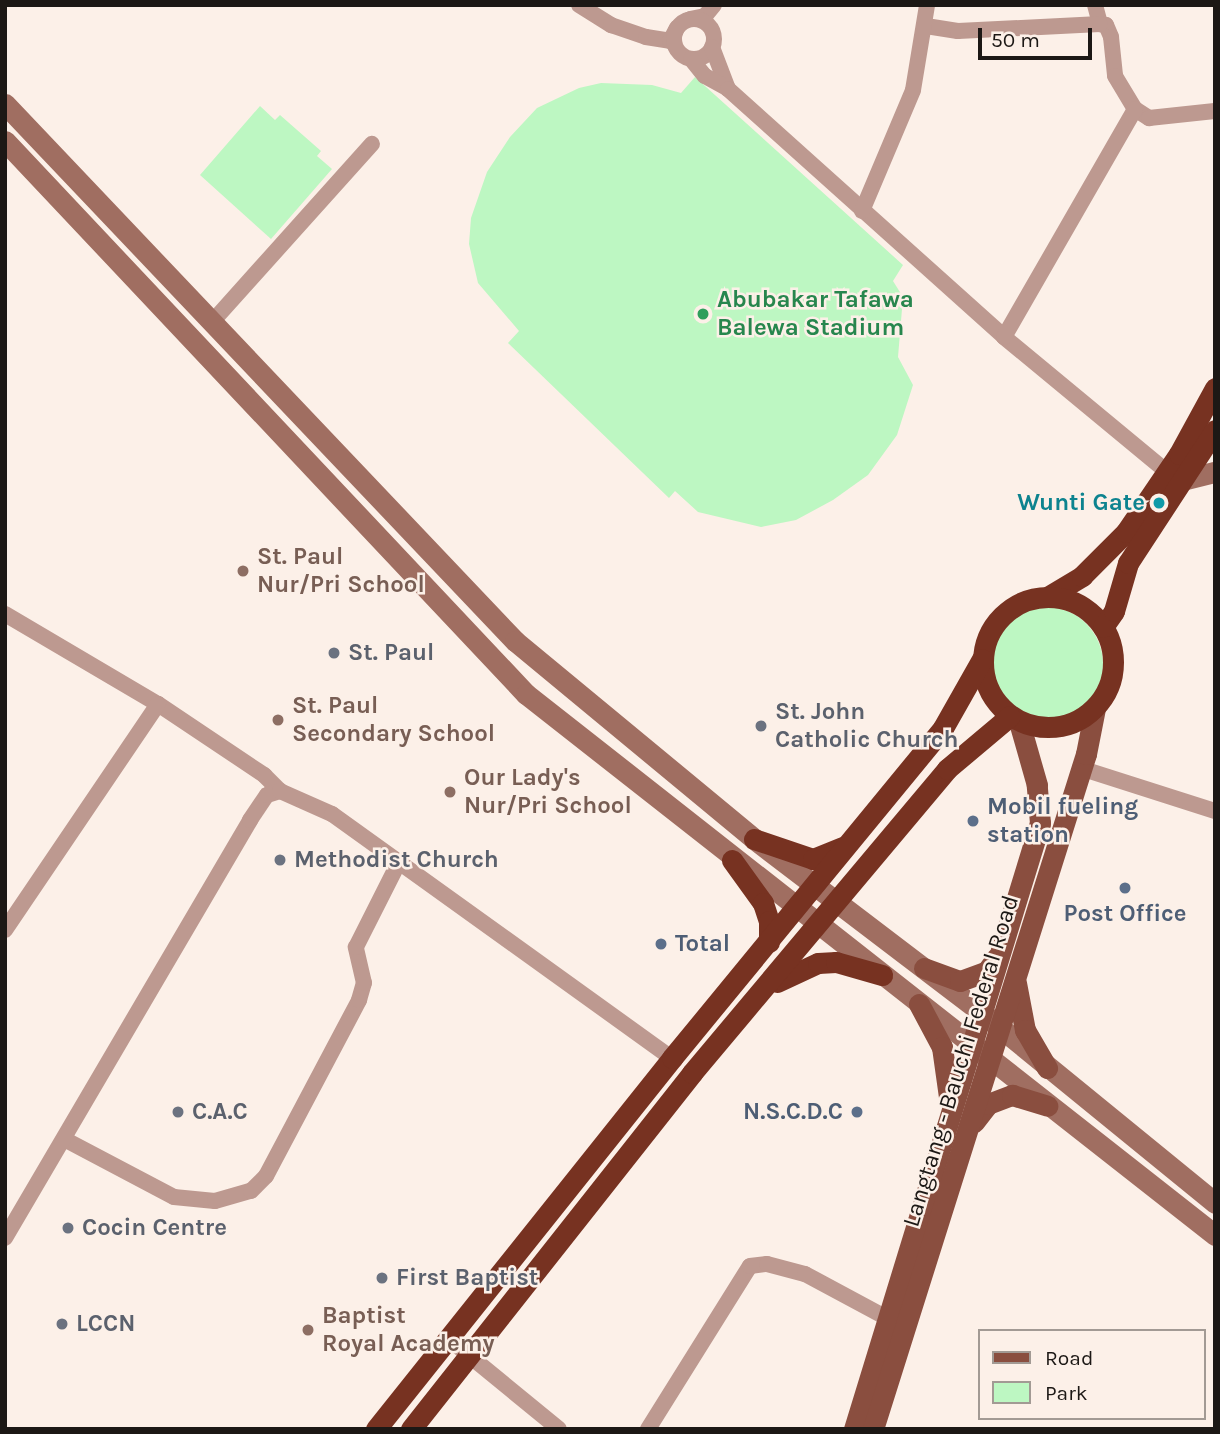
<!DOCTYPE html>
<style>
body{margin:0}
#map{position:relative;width:1220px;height:1434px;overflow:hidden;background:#fcf0e8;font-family:Karla,sans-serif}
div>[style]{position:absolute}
.green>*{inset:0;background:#bdf7c2}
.round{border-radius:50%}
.street>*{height:16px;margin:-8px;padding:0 8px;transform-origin:8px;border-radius:8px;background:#bd9990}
.street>.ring{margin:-8px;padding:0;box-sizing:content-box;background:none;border:16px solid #bd9990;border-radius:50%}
.secondary>*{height:21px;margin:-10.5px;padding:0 10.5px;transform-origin:10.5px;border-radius:10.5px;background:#a06e61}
.primary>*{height:21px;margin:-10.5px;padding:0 10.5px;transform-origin:10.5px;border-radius:10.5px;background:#8a4e3f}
.highway>*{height:21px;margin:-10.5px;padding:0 10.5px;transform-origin:10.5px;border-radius:10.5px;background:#773221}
.highway>.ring{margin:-10.5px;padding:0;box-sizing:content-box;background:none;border:21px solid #773221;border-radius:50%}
.dots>*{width:19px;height:19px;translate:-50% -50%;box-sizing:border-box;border:4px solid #fcf0e8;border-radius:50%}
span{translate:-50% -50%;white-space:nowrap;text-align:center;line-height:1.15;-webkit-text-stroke:5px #fcf0e8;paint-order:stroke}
.leisure-label{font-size:24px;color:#27864d;font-weight:700}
.left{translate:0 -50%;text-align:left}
.culture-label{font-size:24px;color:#0d838f;font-weight:700}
.right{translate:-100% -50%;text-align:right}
.education-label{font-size:24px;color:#785e54;font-weight:700}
.worship-label{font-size:24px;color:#5b616d;font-weight:700}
.service-label{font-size:24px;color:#4e5e75;font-weight:700}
.street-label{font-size:24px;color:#1c1815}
.frame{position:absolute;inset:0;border:7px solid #1c1815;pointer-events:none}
.legend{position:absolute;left:978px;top:1329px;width:228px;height:91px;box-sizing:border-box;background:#fcf0e8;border:2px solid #a29a94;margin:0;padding:9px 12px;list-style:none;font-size:21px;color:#1c1815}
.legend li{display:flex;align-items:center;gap:14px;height:35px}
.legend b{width:35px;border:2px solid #a29a94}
.scale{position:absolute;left:978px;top:28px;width:114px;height:32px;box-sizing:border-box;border:4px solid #1c1815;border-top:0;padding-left:9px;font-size:21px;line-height:24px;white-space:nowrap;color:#1c1815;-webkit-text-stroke:5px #fcf0e8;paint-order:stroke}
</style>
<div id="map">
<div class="green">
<i style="clip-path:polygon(695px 77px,903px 265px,893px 281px,903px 297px,898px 357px,913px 385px,897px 435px,868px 475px,833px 500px,796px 520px,761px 527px,698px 512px,675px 491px,669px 498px,508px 343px,519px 331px,478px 283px,469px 244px,471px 218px,487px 172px,510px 137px,537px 108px,579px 88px,601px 83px,652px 85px,681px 93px)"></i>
<i style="clip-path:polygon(260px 106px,275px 120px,280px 115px,321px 151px,317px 156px,332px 169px,271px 239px,200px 175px)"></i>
<i class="round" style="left:989px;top:607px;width:114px;height:114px"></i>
</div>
<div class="street">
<i style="left:579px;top:5px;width:38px;rotate:32deg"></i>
<i style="left:611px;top:25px;width:37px;rotate:19deg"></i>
<i style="left:646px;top:37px;width:24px;rotate:9deg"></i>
<i style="left:670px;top:41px;width:15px;rotate:-62deg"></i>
<i style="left:1095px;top:5px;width:20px;rotate:75deg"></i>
<i style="left:1100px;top:24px;width:6px;rotate:9deg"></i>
<i style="left:1106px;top:25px;width:13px;rotate:67deg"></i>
<i style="left:1111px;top:37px;width:39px;rotate:84deg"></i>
<i style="left:1115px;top:76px;width:39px;rotate:59deg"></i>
<i style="left:1135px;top:109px;width:17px;rotate:33deg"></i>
<i style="left:1149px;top:118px;width:66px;rotate:-6.1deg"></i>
<i style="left:690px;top:19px;width:15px;rotate:-11deg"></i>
<i style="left:705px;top:16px;width:14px;rotate:-51deg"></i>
<i class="ring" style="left:674px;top:19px;width:24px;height:24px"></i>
<i style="left:926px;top:26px;width:32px;rotate:9deg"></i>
<i style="left:958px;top:31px;width:142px;rotate:-2.8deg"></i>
<i style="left:712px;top:47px;width:45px;rotate:69.1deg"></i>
<i style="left:691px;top:59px;width:22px;rotate:51deg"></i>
<i style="left:705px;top:76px;width:26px;rotate:29deg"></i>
<i style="left:728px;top:89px;width:371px;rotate:41.9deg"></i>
<i style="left:1004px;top:337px;width:210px;rotate:39.6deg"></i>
<i style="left:862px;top:211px;width:131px;rotate:-67.1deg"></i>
<i style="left:913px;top:90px;width:86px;rotate:-80.6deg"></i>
<i style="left:213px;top:321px;width:238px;rotate:-48.1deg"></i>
<i style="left:1004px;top:337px;width:263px;rotate:-60.1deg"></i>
<i style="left:5px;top:614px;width:178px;rotate:30.5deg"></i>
<i style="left:158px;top:704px;width:128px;rotate:33.8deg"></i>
<i style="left:264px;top:775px;width:23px;rotate:45deg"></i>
<i style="left:1080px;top:768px;width:142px;rotate:17.7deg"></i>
<i style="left:5px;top:930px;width:273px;rotate:-55.9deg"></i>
<i style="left:64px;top:1139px;width:124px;rotate:27.8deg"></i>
<i style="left:174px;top:1197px;width:41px;rotate:5.6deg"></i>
<i style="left:215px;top:1201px;width:37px;rotate:-16deg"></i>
<i style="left:251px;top:1191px;width:21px;rotate:-45deg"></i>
<i style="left:266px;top:1176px;width:199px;rotate:-62.1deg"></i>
<i style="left:359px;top:1000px;width:18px;rotate:-74deg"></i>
<i style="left:364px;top:983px;width:37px;rotate:-103deg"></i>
<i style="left:356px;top:947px;width:95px;rotate:-63.2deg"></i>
<i style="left:5px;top:1238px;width:485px;rotate:-59.6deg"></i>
<i style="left:250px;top:820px;width:30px;rotate:-56deg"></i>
<i style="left:267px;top:795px;width:14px;rotate:-17deg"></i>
<i style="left:280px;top:791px;width:57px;rotate:23.9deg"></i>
<i style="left:332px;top:814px;width:418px;rotate:35.7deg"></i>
<i style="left:449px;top:1339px;width:142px;rotate:39.3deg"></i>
<i style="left:648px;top:1429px;width:192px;rotate:-58deg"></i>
<i style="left:750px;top:1266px;width:17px;rotate:-7deg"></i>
<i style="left:767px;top:1264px;width:39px;rotate:15deg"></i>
<i style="left:805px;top:1274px;width:93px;rotate:28.2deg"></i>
</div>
<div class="secondary">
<i style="left:5px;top:104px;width:741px;rotate:46.48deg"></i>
<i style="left:515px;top:641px;width:310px;rotate:39.6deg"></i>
<i style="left:754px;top:839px;width:285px;rotate:37.3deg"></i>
<i style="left:981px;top:1012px;width:302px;rotate:39.2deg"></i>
<i style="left:5px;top:141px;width:760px;rotate:46.71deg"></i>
<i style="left:526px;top:694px;width:876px;rotate:38.14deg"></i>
<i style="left:1186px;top:479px;width:30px;rotate:-14deg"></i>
</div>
<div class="primary">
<i style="left:924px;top:968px;width:38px;rotate:20deg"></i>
<i style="left:960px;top:981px;width:29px;rotate:-20deg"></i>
<i style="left:987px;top:971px;width:17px;rotate:-54deg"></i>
<i style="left:1016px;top:983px;width:48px;rotate:79.2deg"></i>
<i style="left:1025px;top:1030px;width:44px;rotate:59.9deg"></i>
<i style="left:919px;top:1004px;width:49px;rotate:61.9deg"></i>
<i style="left:942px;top:1047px;width:50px;rotate:82deg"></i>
<i style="left:974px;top:1122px;width:23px;rotate:-52deg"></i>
<i style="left:988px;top:1104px;width:26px;rotate:-21deg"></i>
<i style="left:1012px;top:1095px;width:37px;rotate:17deg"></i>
<i style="left:854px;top:1429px;width:634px;rotate:-72.94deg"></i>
<i style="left:1040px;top:823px;width:38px;rotate:-95deg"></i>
<i style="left:1037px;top:785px;width:66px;rotate:-105.9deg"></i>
<i style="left:873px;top:1429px;width:708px;rotate:-72.49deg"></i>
<i style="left:1086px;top:754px;width:47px;rotate:-78.9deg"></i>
</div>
<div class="highway">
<i style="left:1049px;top:596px;width:39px;rotate:-31deg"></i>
<i style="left:1082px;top:576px;width:62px;rotate:-45deg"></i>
<i style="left:1126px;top:532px;width:94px;rotate:-55.8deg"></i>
<i style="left:1179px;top:454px;width:75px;rotate:-61.4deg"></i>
<i class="ring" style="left:983px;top:597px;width:109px;height:109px"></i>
<i style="left:1103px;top:627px;width:19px;rotate:-55deg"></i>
<i style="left:1114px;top:611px;width:50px;rotate:-73.7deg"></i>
<i style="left:1128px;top:563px;width:159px;rotate:-56.8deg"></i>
<i style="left:754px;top:839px;width:62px;rotate:18.7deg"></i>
<i style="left:813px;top:859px;width:32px;rotate:-22deg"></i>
<i style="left:732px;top:860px;width:53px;rotate:54.2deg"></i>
<i style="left:763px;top:903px;width:19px;rotate:72deg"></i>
<i style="left:769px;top:921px;width:21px;rotate:90deg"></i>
<i style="left:777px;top:982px;width:45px;rotate:-24.9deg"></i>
<i style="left:818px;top:963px;width:18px;rotate:-3deg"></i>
<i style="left:836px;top:962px;width:48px;rotate:15.8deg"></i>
<i style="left:376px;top:1429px;width:475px;rotate:-51.4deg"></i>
<i style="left:672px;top:1058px;width:427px;rotate:-50.6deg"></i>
<i style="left:943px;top:728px;width:79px;rotate:-60.5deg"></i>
<i style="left:411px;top:1429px;width:454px;rotate:-51.7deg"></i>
<i style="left:692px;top:1073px;width:397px;rotate:-50deg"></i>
<i style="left:947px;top:769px;width:82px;rotate:-40.1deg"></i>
</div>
<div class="dots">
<i style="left:703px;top:314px;background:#2e9e5b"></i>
<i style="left:1159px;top:503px;background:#0f9aa8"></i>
<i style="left:243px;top:571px;background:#8d6e63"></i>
<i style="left:334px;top:653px;background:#6b7280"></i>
<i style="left:278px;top:720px;background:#8d6e63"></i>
<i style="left:761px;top:726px;background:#6b7280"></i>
<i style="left:450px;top:792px;background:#8d6e63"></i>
<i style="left:973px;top:821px;background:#5c6f8a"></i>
<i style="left:280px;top:860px;background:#6b7280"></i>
<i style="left:1125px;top:888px;background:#5c6f8a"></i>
<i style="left:661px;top:944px;background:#5c6f8a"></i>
<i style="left:178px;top:1112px;background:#6b7280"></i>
<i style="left:857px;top:1112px;background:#5c6f8a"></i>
<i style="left:68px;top:1228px;background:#6b7280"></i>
<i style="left:382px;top:1278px;background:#6b7280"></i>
<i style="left:62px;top:1324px;background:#6b7280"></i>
<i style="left:308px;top:1330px;background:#8d6e63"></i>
</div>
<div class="leisure-label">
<span class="left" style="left:717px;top:314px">Abubakar Tafawa<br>Balewa Stadium</span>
</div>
<div class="culture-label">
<span class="right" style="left:1145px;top:503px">Wunti Gate</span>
</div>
<div class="education-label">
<span class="left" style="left:257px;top:571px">St. Paul<br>Nur/Pri School</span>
<span class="left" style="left:292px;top:720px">St. Paul<br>Secondary School</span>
<span class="left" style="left:464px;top:792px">Our Lady's<br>Nur/Pri School</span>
<span class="left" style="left:322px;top:1330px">Baptist<br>Royal Academy</span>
</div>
<div class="worship-label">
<span class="left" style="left:348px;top:653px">St. Paul</span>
<span class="left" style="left:775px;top:726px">St. John<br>Catholic Church</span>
<span class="left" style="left:294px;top:860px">Methodist Church</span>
<span class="left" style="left:192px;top:1112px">C.A.C</span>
<span class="left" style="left:82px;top:1228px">Cocin Centre</span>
<span class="left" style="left:396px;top:1278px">First Baptist</span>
<span class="left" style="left:76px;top:1324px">LCCN</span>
</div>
<div class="service-label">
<span class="left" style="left:987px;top:821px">Mobil fueling<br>station</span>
<span style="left:1125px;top:914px">Post Office</span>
<span class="left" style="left:675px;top:944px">Total</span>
<span class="right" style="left:843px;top:1112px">N.S.C.D.C</span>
</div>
<div class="street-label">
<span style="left:961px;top:1061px;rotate:-73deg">Langtang - Bauchi Federal Road</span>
</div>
<div class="frame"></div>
<ul class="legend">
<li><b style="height:9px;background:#8a4e3f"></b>Road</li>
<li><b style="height:19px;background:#bdf7c2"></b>Park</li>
</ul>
<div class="scale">50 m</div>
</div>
